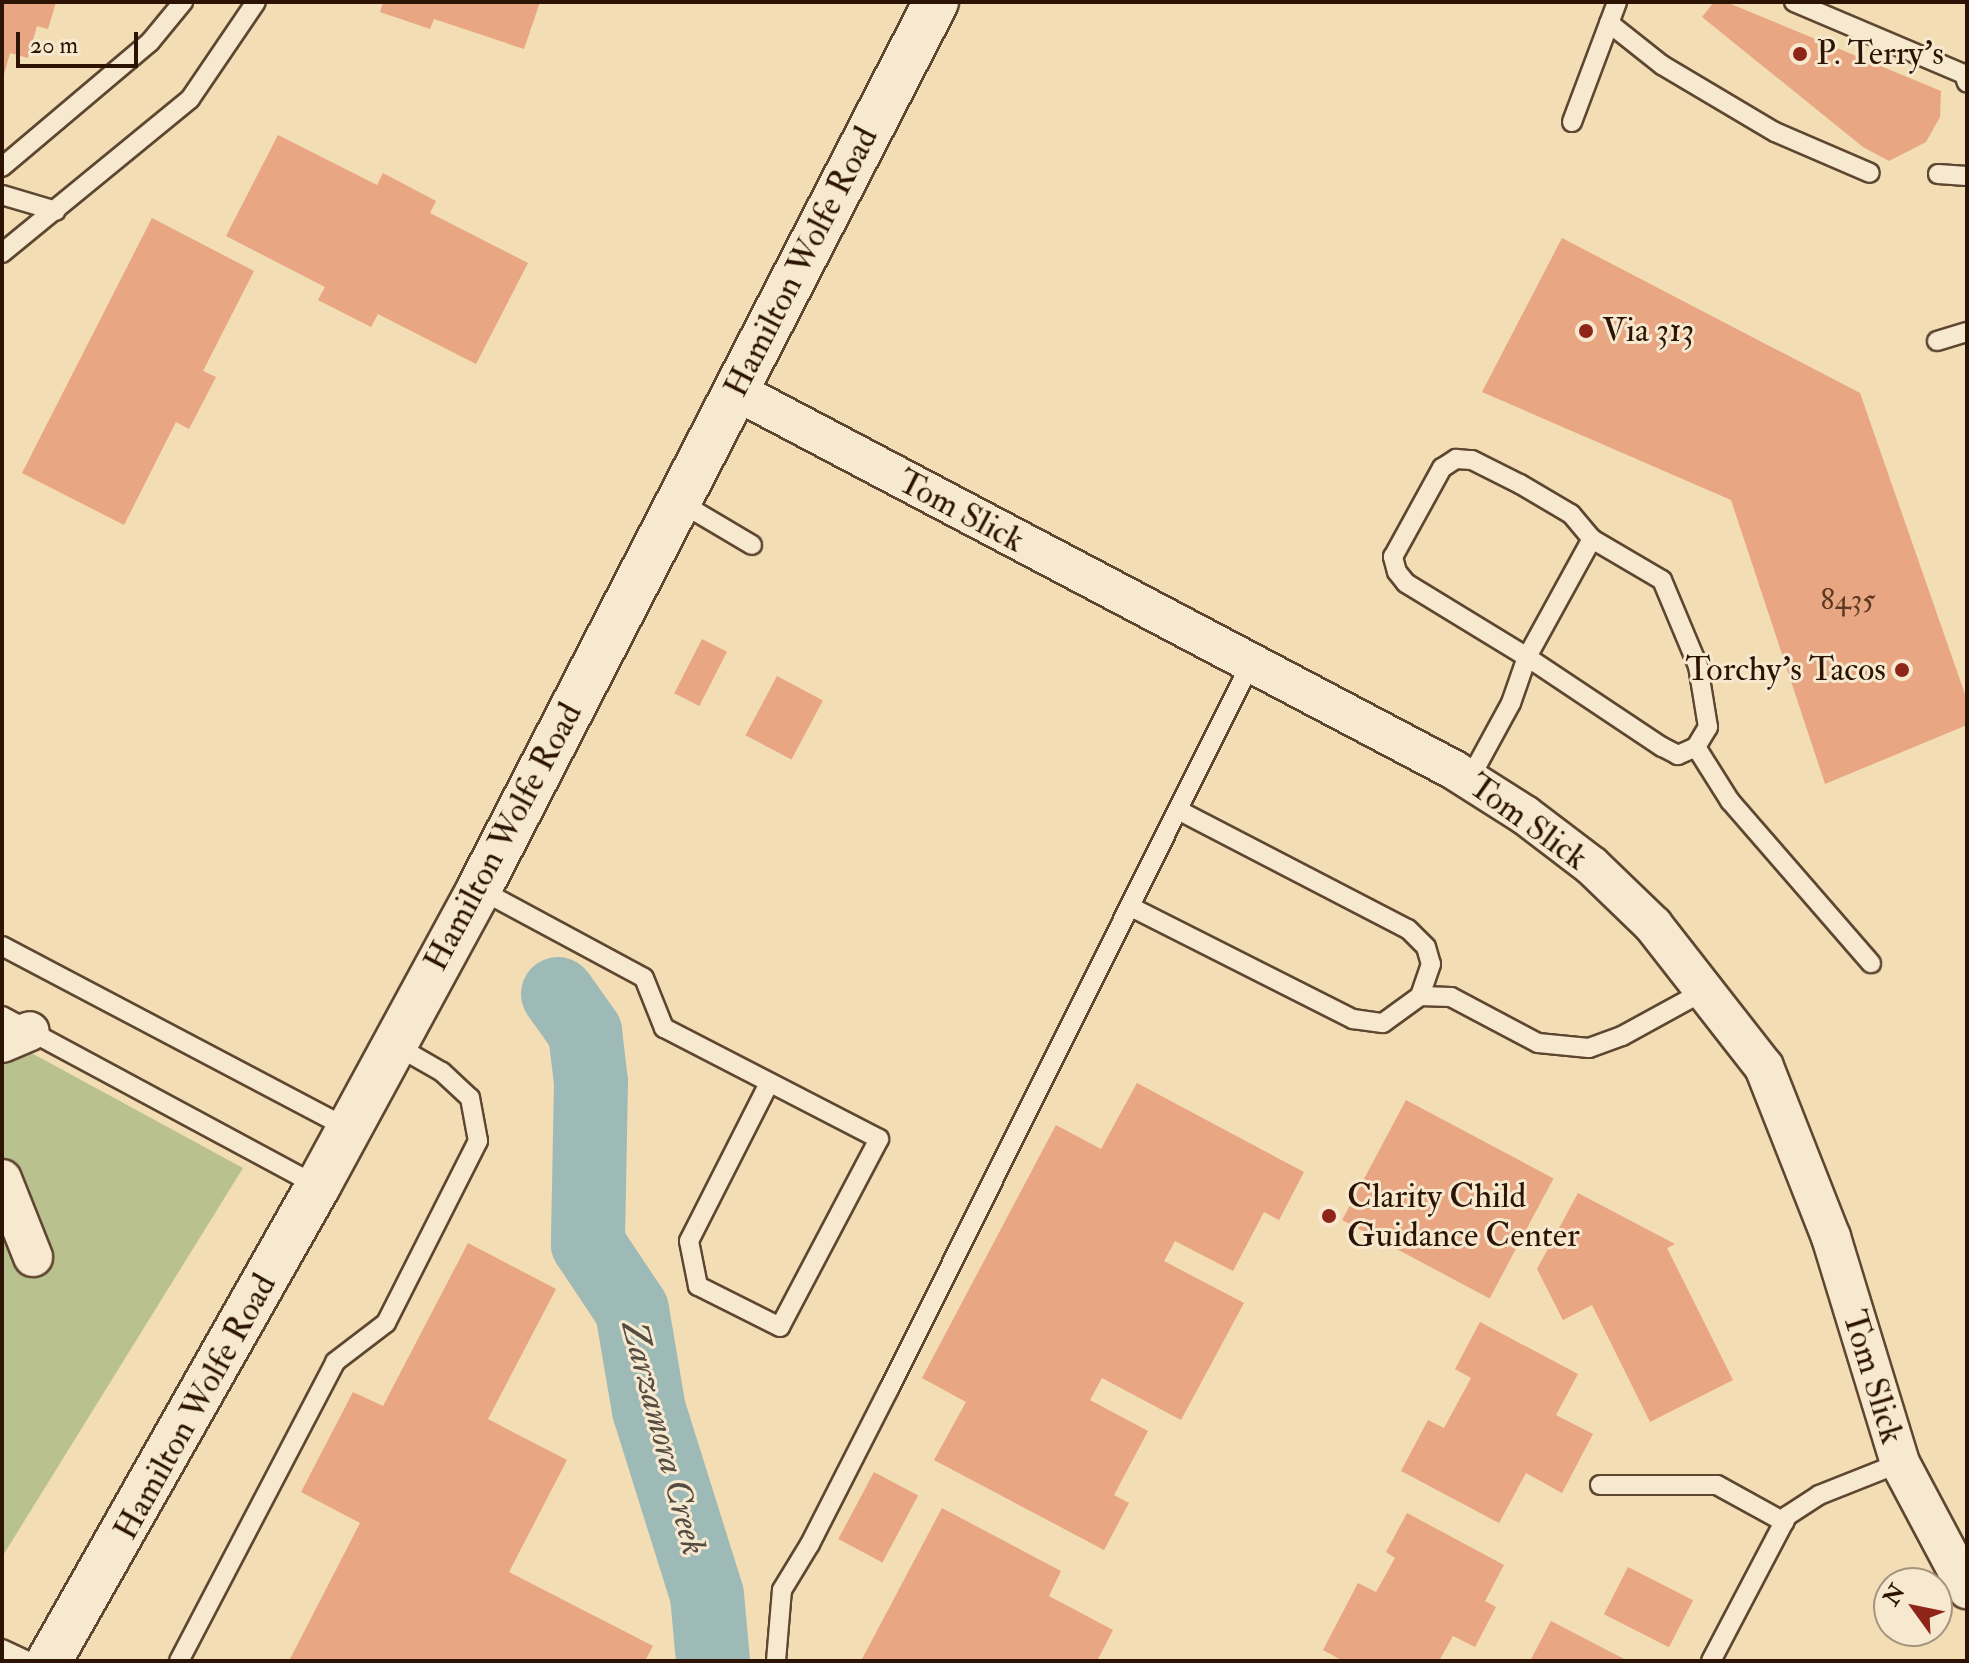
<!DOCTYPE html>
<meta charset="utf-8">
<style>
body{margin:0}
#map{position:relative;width:1969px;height:1663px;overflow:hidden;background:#f2ddb5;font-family:"IM FELL Double Pica",serif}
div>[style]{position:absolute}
.green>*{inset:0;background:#b9c18e}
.river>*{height:74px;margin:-37px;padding:0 37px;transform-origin:37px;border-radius:37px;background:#9ebab7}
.building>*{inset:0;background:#e8a682;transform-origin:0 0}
.roads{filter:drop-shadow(2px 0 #5e4630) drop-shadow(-2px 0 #5e4630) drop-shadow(0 2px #5e4630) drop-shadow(0 -2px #5e4630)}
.lane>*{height:18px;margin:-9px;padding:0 9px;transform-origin:9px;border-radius:9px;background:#f7e9cf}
.street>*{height:38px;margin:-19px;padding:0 19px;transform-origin:19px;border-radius:19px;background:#f7e9cf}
.secondary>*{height:44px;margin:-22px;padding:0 22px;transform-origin:22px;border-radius:22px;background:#f7e9cf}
.dots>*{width:22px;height:22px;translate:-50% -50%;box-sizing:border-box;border:4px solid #f7e9cf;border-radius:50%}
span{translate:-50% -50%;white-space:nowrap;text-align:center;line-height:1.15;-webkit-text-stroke:6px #f7e9cf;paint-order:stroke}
.number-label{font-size:30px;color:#5c3823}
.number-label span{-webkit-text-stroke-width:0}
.poi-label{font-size:34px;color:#2d1303}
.left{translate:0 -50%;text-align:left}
.right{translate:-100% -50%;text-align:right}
.street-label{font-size:34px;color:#2d1303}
.water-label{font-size:36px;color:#554d42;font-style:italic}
.frame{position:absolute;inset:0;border:4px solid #2d1303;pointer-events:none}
.north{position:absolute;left:1873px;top:1567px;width:80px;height:80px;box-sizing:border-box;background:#f7e9cf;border:2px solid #a6937d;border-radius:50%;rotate:303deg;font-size:22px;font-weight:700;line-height:32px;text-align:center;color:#2d1303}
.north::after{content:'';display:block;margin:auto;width:28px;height:36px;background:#8f2418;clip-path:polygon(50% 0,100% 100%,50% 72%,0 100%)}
.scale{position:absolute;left:16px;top:32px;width:122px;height:36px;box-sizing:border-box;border:4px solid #2d1303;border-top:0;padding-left:10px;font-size:24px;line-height:28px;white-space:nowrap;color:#2d1303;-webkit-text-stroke:6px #f7e9cf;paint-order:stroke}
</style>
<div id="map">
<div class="green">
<i style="clip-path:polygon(2px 1037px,243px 1168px,2px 1557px)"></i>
</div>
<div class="river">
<i style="left:558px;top:994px;width:47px;rotate:54.6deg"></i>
<i style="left:585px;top:1032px;width:50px;rotate:83.2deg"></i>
<i style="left:591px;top:1082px;width:162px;rotate:91.1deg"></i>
<i style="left:588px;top:1244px;width:79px;rotate:56.3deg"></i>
<i style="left:632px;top:1310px;width:101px;rotate:80.4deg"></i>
<i style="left:649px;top:1410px;width:194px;rotate:72.6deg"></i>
<i style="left:707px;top:1595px;width:66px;rotate:84.8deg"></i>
</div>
<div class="building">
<i style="clip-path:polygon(2px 2px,56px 2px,48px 29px,37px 26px,28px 58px,10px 53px,3px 78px)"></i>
<i style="clip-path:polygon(383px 2px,540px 2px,524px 49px,434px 19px,430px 29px,380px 12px)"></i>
<i style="clip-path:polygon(1714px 2px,1726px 2px,1941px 91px,1940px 117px,1926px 142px,1889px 161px,1863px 147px,1702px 17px)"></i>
<i style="clip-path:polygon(278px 135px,377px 185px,383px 173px,436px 201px,430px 213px,528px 263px,476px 364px,378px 314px,371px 327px,318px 300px,325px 287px,226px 236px)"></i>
<i style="clip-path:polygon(152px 218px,254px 271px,203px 371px,216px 377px,189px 429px,176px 422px,124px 525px,22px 473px)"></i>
<i style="clip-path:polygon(1562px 238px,1860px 393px,1967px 700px,1967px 725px,1825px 784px,1731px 500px,1482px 392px)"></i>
<i style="left:702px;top:639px;width:28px;height:61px;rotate:27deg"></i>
<i style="left:777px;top:676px;width:52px;height:67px;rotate:28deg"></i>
<i style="clip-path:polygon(1137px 1083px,1304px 1172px,1279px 1220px,1264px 1212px,1233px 1271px,1175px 1241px,1164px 1261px,1244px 1303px,1181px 1420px,1102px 1378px,1090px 1400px,1148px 1431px,1114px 1495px,1129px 1503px,1104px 1550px,934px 1460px,966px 1402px,922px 1378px,1056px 1125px,1101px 1149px)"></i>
<i style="left:1406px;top:1100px;width:167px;height:136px;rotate:28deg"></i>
<i style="clip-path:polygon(1578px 1193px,1675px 1244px,1667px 1248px,1733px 1380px,1650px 1422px,1592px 1305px,1563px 1320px,1537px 1269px)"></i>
<i style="clip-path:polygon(468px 1243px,556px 1289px,488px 1419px,567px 1460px,509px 1572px,653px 1646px,645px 1661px,289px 1661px,360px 1523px,301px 1492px,353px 1392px,383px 1406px)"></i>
<i style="clip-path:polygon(1480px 1322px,1578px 1374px,1556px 1415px,1593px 1434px,1562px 1493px,1526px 1473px,1499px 1523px,1401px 1471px,1428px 1420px,1444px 1428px,1471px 1378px,1455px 1369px)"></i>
<i style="left:874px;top:1472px;width:50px;height:76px;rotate:28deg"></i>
<i style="clip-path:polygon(942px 1508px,1061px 1571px,1049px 1596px,1113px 1630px,1097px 1661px,861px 1661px)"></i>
<i style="clip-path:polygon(1407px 1513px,1504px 1565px,1485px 1601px,1496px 1607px,1475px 1647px,1453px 1636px,1439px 1661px,1343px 1661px,1323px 1650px,1358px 1583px,1376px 1592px,1395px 1558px,1386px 1552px)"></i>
<i style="left:1628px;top:1567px;width:73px;height:53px;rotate:27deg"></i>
<i style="clip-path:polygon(1551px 1621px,1628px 1661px,1530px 1661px)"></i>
</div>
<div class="roads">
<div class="lane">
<i style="left:1794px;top:2px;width:185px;rotate:23deg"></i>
<i style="left:1964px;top:74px;width:9px;rotate:72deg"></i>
<i style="left:1609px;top:23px;width:68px;rotate:38.4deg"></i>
<i style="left:1662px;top:65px;width:131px;rotate:30.7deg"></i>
<i style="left:1775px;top:132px;width:103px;rotate:23.3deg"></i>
<i style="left:1572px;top:122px;width:128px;rotate:-69.4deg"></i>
<i style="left:2px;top:167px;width:194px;rotate:-40.2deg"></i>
<i style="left:150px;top:42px;width:52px;rotate:-50.5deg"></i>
<i style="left:1938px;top:174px;width:29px;rotate:4deg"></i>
<i style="left:2px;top:195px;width:56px;rotate:16.5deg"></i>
<i style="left:2px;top:253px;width:243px;rotate:-39.3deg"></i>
<i style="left:190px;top:99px;width:117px;rotate:-55.8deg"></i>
<i style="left:1937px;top:341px;width:31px;rotate:-17deg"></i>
<i style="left:678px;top:501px;width:86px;rotate:30.7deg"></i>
<i style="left:1696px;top:747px;width:64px;rotate:57.8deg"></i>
<i style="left:1730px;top:801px;width:215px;rotate:49deg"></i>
<i style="left:1469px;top:780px;width:88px;rotate:-61.4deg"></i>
<i style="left:1511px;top:703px;width:49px;rotate:-70.8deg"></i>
<i style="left:1527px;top:657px;width:135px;rotate:-61.2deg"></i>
<i style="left:1592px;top:539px;width:81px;rotate:30.4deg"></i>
<i style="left:1662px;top:580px;width:93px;rotate:67.3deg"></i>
<i style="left:1698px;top:666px;width:62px;rotate:80.7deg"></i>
<i style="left:1708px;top:727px;width:23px;rotate:121deg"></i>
<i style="left:1696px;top:747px;width:20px;rotate:156deg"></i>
<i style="left:1678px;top:755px;width:18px;rotate:-153deg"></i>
<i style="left:1662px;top:747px;width:162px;rotate:-146.3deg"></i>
<i style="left:1527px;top:657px;width:142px;rotate:-148.6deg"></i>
<i style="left:1406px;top:583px;width:14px;rotate:-129deg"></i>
<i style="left:1397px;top:572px;width:16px;rotate:-105deg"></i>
<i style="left:1393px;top:557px;width:102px;rotate:-61.2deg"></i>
<i style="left:1442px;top:468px;width:17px;rotate:-33deg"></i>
<i style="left:1456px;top:459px;width:16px;rotate:4deg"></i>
<i style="left:1472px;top:460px;width:54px;rotate:26.6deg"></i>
<i style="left:1520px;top:484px;width:59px;rotate:30.5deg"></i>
<i style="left:1571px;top:514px;width:33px;rotate:50deg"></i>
<i style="left:1178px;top:810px;width:259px;rotate:27.4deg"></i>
<i style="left:1408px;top:929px;width:25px;rotate:45deg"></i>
<i style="left:1426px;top:947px;width:18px;rotate:74deg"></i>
<i style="left:1431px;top:964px;width:34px;rotate:109deg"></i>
<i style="left:479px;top:889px;width:187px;rotate:28.3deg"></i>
<i style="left:644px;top:978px;width:54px;rotate:68.2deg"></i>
<i style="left:664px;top:1028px;width:242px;rotate:27.3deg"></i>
<i style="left:879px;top:1139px;width:212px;rotate:117.8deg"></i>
<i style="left:780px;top:1327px;width:92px;rotate:-153.4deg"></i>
<i style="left:698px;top:1286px;width:46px;rotate:-101.3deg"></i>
<i style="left:689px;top:1241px;width:177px;rotate:-63.1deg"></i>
<i style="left:1131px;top:907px;width:249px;rotate:26.8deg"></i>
<i style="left:1353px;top:1019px;width:30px;rotate:8deg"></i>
<i style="left:1383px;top:1023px;width:46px;rotate:-36.1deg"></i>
<i style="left:1420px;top:996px;width:31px;rotate:2deg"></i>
<i style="left:1451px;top:997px;width:98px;rotate:27.9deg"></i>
<i style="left:1538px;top:1043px;width:51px;rotate:5.6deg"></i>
<i style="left:1589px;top:1048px;width:35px;rotate:-20deg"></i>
<i style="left:1622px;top:1036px;width:96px;rotate:-28.7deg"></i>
<i style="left:2px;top:946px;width:392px;rotate:27.8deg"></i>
<i style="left:2px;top:1016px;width:359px;rotate:28.3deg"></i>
<i style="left:1600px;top:1485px;width:117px"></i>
<i style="left:1717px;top:1485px;width:77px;rotate:28.9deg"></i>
<i style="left:2px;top:1649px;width:29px;rotate:25deg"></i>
<i style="left:179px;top:1661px;width:337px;rotate:-62.4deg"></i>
<i style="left:335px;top:1362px;width:64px;rotate:-37.4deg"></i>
<i style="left:386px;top:1323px;width:204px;rotate:-63.2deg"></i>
<i style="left:478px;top:1141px;width:44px;rotate:-100.5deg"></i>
<i style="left:470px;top:1098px;width:38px;rotate:-137deg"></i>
<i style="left:442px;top:1072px;width:54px;rotate:-150.1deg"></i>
<i style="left:776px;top:1661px;width:71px;rotate:-85.2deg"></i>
<i style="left:782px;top:1590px;width:54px;rotate:-58.7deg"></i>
<i style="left:810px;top:1544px;width:174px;rotate:-63deg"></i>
<i style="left:889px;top:1389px;width:809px;rotate:-63.5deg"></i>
<i style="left:1711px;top:1661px;width:164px;rotate:-62.3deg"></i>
<i style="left:1787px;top:1516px;width:38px;rotate:-33deg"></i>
<i style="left:1819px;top:1495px;width:87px;rotate:-21.6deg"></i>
</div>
<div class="street">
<i style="left:734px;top:390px;width:814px;rotate:27.82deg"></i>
<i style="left:1454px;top:770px;width:84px;rotate:32.4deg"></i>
<i style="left:1525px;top:815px;width:84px;rotate:37.3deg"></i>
<i style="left:1592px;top:866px;width:85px;rotate:44deg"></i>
<i style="left:1653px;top:925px;width:180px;rotate:52deg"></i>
<i style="left:1764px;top:1067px;width:183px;rotate:68.5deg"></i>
<i style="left:1831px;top:1237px;width:236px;rotate:73deg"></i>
<i style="left:1900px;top:1463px;width:143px;rotate:62deg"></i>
<i style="left:2px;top:1043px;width:30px;rotate:-23deg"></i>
<i style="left:2px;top:1179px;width:84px;rotate:68.3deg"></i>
</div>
<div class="secondary">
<i style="left:49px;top:1661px;width:546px;rotate:-60.48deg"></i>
<i style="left:318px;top:1186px;width:338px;rotate:-61.5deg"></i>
<i style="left:479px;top:889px;width:998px;rotate:-62.74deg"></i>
</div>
</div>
<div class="dots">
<i style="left:1800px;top:54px;background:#8f2418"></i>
<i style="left:1586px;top:331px;background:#8f2418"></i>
<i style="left:1902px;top:670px;background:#8f2418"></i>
<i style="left:1329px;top:1216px;background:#8f2418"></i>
</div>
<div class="number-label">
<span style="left:1848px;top:600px">8435</span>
</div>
<div class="poi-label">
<span class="left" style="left:1816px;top:54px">P. Terry's</span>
<span class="left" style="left:1602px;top:331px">Via 313</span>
<span class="right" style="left:1886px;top:670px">Torchy’s Tacos</span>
<span class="left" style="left:1347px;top:1216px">Clarity Child<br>Guidance Center</span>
</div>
<div class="street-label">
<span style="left:801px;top:262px;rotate:-63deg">Hamilton Wolfe Road</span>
<span style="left:961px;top:511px;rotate:28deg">Tom Slick</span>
<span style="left:1528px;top:822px;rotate:36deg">Tom Slick</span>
<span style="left:503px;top:837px;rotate:-62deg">Hamilton Wolfe Road</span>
<span style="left:1873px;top:1377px;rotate:73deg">Tom Slick</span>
<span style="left:195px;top:1407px;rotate:-61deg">Hamilton Wolfe Road</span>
</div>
<div class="water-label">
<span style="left:664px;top:1438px;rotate:75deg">Zarzamora Creek</span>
</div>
<div class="frame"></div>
<div class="north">N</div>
<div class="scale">20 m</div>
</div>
